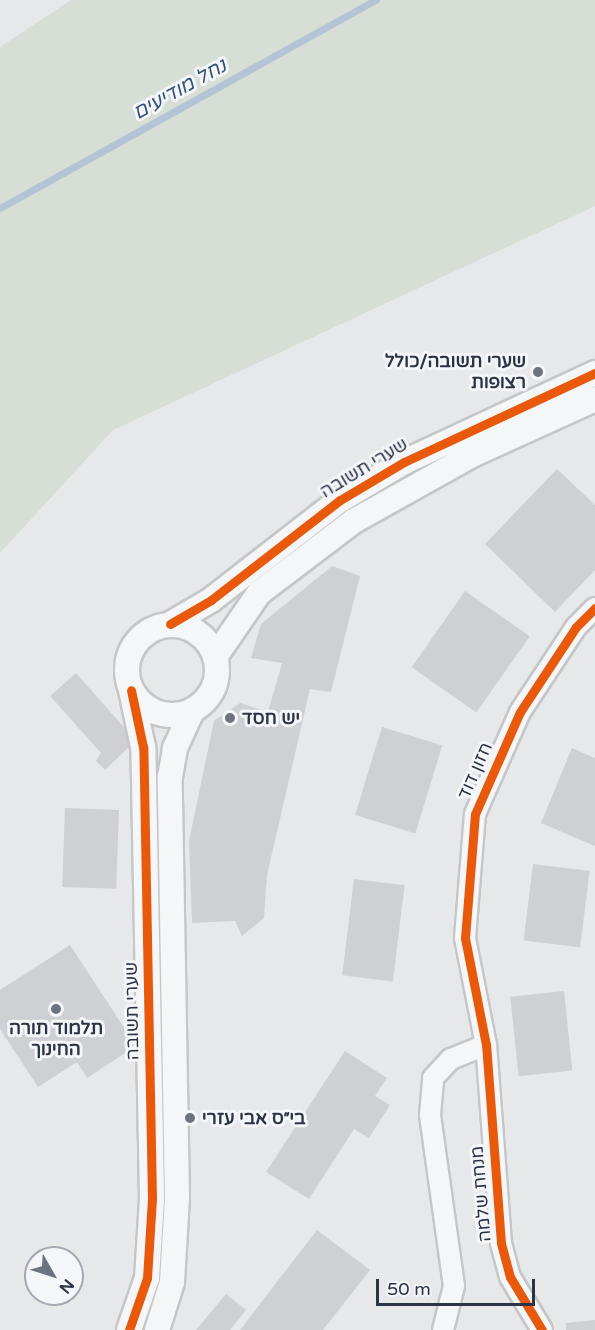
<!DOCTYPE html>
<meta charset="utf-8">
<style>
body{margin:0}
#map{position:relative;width:595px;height:1330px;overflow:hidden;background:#e6e8ea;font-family:"Varela Round","Noto Sans Hebrew",sans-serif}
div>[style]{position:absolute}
.green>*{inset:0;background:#d6ded6}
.stream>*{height:7px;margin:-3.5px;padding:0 3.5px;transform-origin:3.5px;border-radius:3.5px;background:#b4c4d5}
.building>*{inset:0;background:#ced0d3;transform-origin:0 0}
.roads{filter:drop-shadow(2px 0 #c4c6c8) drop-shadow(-2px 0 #c4c6c8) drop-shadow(0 2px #c4c6c8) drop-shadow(0 -2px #c4c6c8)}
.minor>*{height:20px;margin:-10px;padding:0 10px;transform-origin:10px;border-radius:10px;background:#f5f6f7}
.tertiary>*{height:24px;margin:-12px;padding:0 12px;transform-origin:12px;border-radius:12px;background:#f5f6f7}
.tertiary>.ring{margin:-12px;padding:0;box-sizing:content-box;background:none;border:24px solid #f5f6f7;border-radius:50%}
.cycleway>*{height:9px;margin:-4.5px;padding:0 4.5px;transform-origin:4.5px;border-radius:4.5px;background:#e8590c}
.dots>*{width:16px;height:16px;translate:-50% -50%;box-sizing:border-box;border:3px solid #f4f6f9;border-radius:50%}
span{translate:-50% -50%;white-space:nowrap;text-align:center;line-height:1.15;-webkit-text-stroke:6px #f4f6f9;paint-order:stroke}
.poi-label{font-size:18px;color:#2b3445;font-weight:700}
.right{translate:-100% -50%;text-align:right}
.left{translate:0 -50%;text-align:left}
.street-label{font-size:18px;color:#2b3445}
.water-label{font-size:20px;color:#34527a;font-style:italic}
.north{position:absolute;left:24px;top:1246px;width:60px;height:60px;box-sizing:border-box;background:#f4f6f9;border:2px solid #a4a8b1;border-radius:50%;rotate:129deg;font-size:16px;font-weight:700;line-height:24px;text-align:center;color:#2b3445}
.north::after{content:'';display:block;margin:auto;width:21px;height:27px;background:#6c737f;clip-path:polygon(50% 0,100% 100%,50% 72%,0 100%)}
.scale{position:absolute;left:376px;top:1279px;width:159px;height:27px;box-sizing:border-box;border:3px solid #2b3445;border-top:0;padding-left:8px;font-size:18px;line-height:21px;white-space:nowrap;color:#2b3445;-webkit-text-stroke:4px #f4f6f9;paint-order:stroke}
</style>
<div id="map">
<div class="green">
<i style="clip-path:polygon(71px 0,595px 0,595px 206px,113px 430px,0 553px,0 47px)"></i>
</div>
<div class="stream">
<i style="left:0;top:208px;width:430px;rotate:-29deg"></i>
</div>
<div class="building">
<i style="clip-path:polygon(557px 469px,595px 505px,595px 570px,555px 612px,485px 544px)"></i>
<i style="clip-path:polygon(332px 566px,360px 576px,331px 692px,310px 689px,267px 875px,264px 918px,242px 936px,235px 921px,192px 923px,189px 841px,214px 721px,240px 703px,268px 712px,282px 663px,251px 658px,261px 624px)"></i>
<i style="left:465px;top:591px;width:79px;height:93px;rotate:35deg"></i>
<i style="clip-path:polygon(76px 673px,129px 733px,129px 747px,105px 770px,96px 761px,101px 753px,50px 696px)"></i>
<i style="left:382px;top:727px;width:63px;height:92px;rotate:17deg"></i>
<i style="clip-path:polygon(572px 748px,595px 758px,595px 846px,541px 823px)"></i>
<i style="left:65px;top:808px;width:54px;height:79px;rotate:2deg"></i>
<i style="left:533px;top:864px;width:57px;height:77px;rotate:7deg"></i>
<i style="left:354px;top:879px;width:51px;height:97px;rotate:7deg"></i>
<i style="clip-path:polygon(70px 945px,136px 1046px,87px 1078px,77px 1062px,38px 1087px,0 1029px,0 990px)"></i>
<i style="left:564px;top:991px;width:80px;height:54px;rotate:84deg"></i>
<i style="clip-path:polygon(345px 1051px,387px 1078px,375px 1096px,390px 1105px,369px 1138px,354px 1129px,309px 1199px,266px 1172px)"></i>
<i style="clip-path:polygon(317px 1230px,370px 1270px,323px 1330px,240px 1330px)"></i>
<i style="clip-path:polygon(226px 1294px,246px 1310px,230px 1330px,196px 1330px)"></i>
<i style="clip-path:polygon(595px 1320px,595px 1330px,566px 1330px,566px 1323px)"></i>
</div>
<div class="roads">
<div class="minor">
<i style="left:443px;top:1330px;width:45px;rotate:-76deg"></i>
<i style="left:454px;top:1286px;width:173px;rotate:-98deg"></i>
<i style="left:430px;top:1115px;width:37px;rotate:-85deg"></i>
<i style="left:433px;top:1078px;width:26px;rotate:-47deg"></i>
<i style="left:451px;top:1059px;width:38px;rotate:-22deg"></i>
<i style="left:542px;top:1330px;width:62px;rotate:-121.1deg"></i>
<i style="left:510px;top:1277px;width:35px;rotate:-105deg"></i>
<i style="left:501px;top:1243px;width:199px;rotate:-94.3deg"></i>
<i style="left:486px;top:1045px;width:109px;rotate:-101.1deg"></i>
<i style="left:465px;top:938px;width:124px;rotate:-85.4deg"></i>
<i style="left:475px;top:814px;width:111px;rotate:-66.2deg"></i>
<i style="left:520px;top:712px;width:102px;rotate:-56.6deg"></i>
<i style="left:576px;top:627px;width:27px;rotate:-45deg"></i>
</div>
<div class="tertiary">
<i style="left:170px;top:624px;width:48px;rotate:-30.3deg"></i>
<i style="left:211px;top:600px;width:163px;rotate:-37.8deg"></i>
<i style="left:340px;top:500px;width:74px;rotate:-30.7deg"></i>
<i style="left:404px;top:462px;width:211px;rotate:-25deg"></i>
<i class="ring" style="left:127px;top:625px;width:66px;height:66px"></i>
<i style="left:215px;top:657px;width:78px;rotate:-55.5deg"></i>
<i style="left:259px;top:593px;width:119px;rotate:-37.2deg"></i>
<i style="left:354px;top:521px;width:137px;rotate:-29.2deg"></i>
<i style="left:474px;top:454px;width:133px;rotate:-24.4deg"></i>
<i style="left:129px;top:1330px;width:55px;rotate:-70.9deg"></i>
<i style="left:147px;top:1278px;width:80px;rotate:-86.4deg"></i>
<i style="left:152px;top:1198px;width:451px;rotate:-91.1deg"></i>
<i style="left:143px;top:747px;width:58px;rotate:-101.9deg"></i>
<i style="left:157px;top:1330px;width:50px;rotate:-72.6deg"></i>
<i style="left:172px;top:1282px;width:84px;rotate:-86.6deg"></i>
<i style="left:177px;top:1198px;width:421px;rotate:-91deg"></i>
<i style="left:170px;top:777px;width:29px;rotate:-80deg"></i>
<i style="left:175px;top:748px;width:41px;rotate:-65.3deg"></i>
</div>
</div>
<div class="cycleway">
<i style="left:170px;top:624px;width:48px;rotate:-30.3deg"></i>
<i style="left:211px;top:600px;width:163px;rotate:-37.8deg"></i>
<i style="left:340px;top:500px;width:74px;rotate:-30.7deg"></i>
<i style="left:404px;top:462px;width:211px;rotate:-25deg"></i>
<i style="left:129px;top:1330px;width:55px;rotate:-70.9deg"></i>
<i style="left:147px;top:1278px;width:80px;rotate:-86.4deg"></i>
<i style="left:152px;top:1198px;width:451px;rotate:-91.1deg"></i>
<i style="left:143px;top:747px;width:58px;rotate:-101.9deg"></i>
<i style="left:542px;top:1330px;width:62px;rotate:-121.1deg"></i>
<i style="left:510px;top:1277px;width:35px;rotate:-105deg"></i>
<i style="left:501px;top:1243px;width:199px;rotate:-94.3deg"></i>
<i style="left:486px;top:1045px;width:109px;rotate:-101.1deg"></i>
<i style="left:465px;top:938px;width:124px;rotate:-85.4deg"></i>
<i style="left:475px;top:814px;width:111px;rotate:-66.2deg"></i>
<i style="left:520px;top:712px;width:102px;rotate:-56.6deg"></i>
<i style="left:576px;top:627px;width:27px;rotate:-45deg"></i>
</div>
<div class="dots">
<i style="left:538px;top:372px;background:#6c737f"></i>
<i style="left:230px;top:718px;background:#6c737f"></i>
<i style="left:56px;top:1009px;background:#6c737f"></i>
<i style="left:190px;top:1118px;background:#6c737f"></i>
</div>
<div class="poi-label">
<span class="right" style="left:526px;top:372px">שערי תשובה/כולל<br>רצופות</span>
<span class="left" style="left:242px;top:718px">יש חסד</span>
<span style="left:56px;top:1039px">תלמוד תורה<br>החינוך</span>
<span class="left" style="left:202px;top:1118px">בי״ס אבי עזרי</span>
</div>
<div class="street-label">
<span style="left:364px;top:468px;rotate:-31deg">שערי תשובה</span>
<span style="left:475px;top:771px;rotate:-66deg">חזון דוד</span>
<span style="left:132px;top:1011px;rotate:-91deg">שערי תשובה</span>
<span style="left:481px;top:1194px;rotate:-95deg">מנחת שלמה</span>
</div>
<div class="water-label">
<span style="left:180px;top:90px;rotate:-29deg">נחל מודיעים</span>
</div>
<div class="north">N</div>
<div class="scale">50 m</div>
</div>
